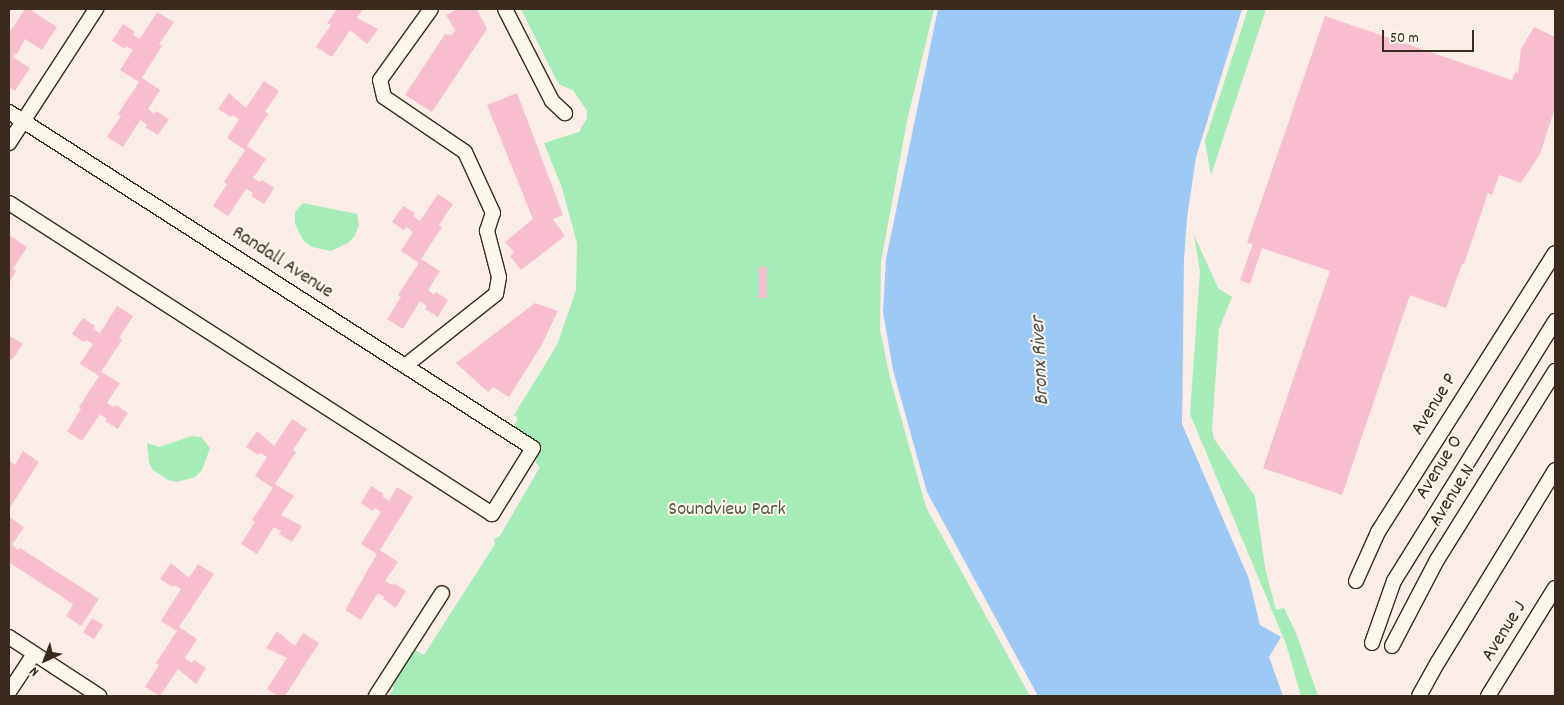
<!DOCTYPE html>
<style>
body{margin:0}
#map{position:relative;width:1564px;height:705px;overflow:hidden;background:#faece6;font-family:Dekko,sans-serif}
div>[style]{position:absolute}
.green>*{inset:0;background:#a5ecb9}
.water>*{inset:0;background:#9cc9f6}
.building>*{inset:0;background:#f8bed0;transform-origin:0 0}
.roads{filter:drop-shadow(1px 0 #3b2a1e) drop-shadow(-1px 0 #3b2a1e) drop-shadow(0 1px #3b2a1e) drop-shadow(0 -1px #3b2a1e)}
.minor>*{height:14px;margin:-7px;padding:0 7px;transform-origin:7px;border-radius:7px;background:#fbf7ec}
span{translate:-50% -50%;white-space:nowrap;text-align:center;line-height:1.15;-webkit-text-stroke:4px #fbf7ec;paint-order:stroke}
.street-label{font-size:20px;color:#3b2a1e}
.park-label{font-size:20px;color:#565a45}
.water-label{font-size:21px;color:#535254;font-style:italic}
.frame{position:absolute;inset:0;border:10px solid #3b2a1e;pointer-events:none}
.north{position:absolute;left:20px;top:635px;width:50px;height:50px;-webkit-text-stroke:4px #fbf7ec;paint-order:stroke;rotate:223deg;font-size:14px;font-weight:700;line-height:20px;text-align:center;color:#3b2a1e}
.north::after{content:'';display:block;margin:auto;width:18px;height:22px;background:#3b2a1e;clip-path:polygon(50% 0,100% 100%,50% 72%,0 100%)}
.scale{position:absolute;left:1382px;top:30px;width:92px;height:22px;box-sizing:border-box;border:2px solid #3b2a1e;border-top:0;padding-left:6px;font-size:15px;line-height:18px;white-space:nowrap;color:#3b2a1e;-webkit-text-stroke:4px #fbf7ec;paint-order:stroke}
</style>
<div id="map">
<div class="green">
<i style="clip-path:polygon(521px 9px,934px 9px,907px 121px,881px 262px,880px 329px,890px 378px,926px 507px,1030px 696px,389px 696px,393px 690px,393px 685px,415px 650px,424px 655px,488px 555px,495px 544px,494px 539px,500px 536px,540px 467px,536px 463px,538px 442px,514px 426px,518px 418px,514px 415px,557px 345px,576px 290px,577px 243px,562px 188px,544px 143px,579px 132px,587px 118px,587px 111px,573px 90px,560px 85px,556px 79px)"></i>
<i style="clip-path:polygon(1248px 9px,1266px 9px,1211px 175px,1205px 141px)"></i>
<i style="clip-path:polygon(303px 203px,357px 214px,359px 224px,355px 236px,348px 243px,331px 251px,312px 247px,303px 240px,295px 224px,295px 212px)"></i>
<i style="clip-path:polygon(1194px 235px,1218px 288px,1232px 297px,1219px 329px,1212px 429px,1214px 439px,1255px 496px,1265px 568px,1276px 610px,1284px 608px,1296px 633px,1318px 696px,1301px 696px,1286px 644px,1190px 414px,1200px 271px)"></i>
<i style="clip-path:polygon(192px 436px,201px 437px,210px 448px,202px 470px,195px 477px,177px 482px,168px 480px,153px 470px,149px 463px,147px 443px,159px 447px)"></i>
</div>
<div class="water">
<i style="clip-path:polygon(938px 9px,1242px 9px,1196px 157px,1187px 218px,1184px 260px,1182px 424px,1249px 579px,1260px 625px,1281px 637px,1269px 657px,1283px 696px,1038px 696px,927px 492px,893px 370px,883px 312px,886px 259px)"></i>
</div>
<div class="building">
<i style="clip-path:polygon(25px 9px,29px 9px,57px 27px,42px 50px,25px 39px,17px 54px,15px 53px,13px 57px,30px 68px,15px 91px,9px 87px,9px 33px)"></i>
<i style="clip-path:polygon(337px 9px,363px 9px,357px 18px,378px 29px,367px 44px,350px 30px,332px 57px,316px 47px,331px 25px,327px 23px)"></i>
<i style="clip-path:polygon(457px 9px,477px 9px,487px 29px,432px 112px,405px 95px,445px 34px,452px 35px,455px 30px,446px 15px)"></i>
<i style="clip-path:polygon(157px 12px,174px 22px,159px 44px,162px 46px,142px 78px,160px 90px,148px 109px,154px 114px,156px 111px,169px 119px,158px 135px,145px 127px,147px 125px,140px 120px,123px 147px,107px 137px,121px 116px,118px 114px,139px 82px,120px 70px,133px 50px,126px 46px,125px 49px,112px 41px,123px 24px,135px 32px,133px 35px,140px 39px)"></i>
<i style="clip-path:polygon(1325px 16px,1512px 80px,1511px 83px,1515px 72px,1518px 73px,1521px 49px,1534px 27px,1555px 37px,1555px 108px,1540px 154px,1521px 183px,1499px 175px,1492px 195px,1488px 193px,1464px 264px,1462px 264px,1446px 308px,1410px 295px,1342px 495px,1263px 468px,1330px 271px,1262px 248px,1250px 284px,1240px 280px,1253px 244px,1247px 243px)"></i>
<i style="clip-path:polygon(264px 81px,279px 91px,265px 112px,268px 114px,247px 146px,266px 159px,253px 178px,260px 182px,262px 180px,274px 188px,264px 204px,251px 196px,253px 193px,246px 189px,228px 216px,213px 206px,227px 184px,224px 182px,245px 150px,227px 138px,239px 119px,232px 115px,231px 117px,218px 109px,229px 93px,246px 108px)"></i>
<i style="clip-path:polygon(517px 93px,563px 215px,553px 219px,565px 236px,521px 270px,510px 256px,514px 252px,505px 242px,533px 219px,487px 105px)"></i>
<i style="clip-path:polygon(438px 194px,453px 204px,439px 225px,442px 227px,421px 259px,440px 271px,428px 290px,434px 295px,436px 292px,448px 300px,438px 317px,425px 309px,427px 306px,420px 301px,403px 329px,387px 319px,401px 297px,398px 295px,419px 263px,401px 251px,413px 232px,406px 227px,404px 230px,392px 222px,403px 206px,415px 213px,413px 216px,420px 221px)"></i>
<i style="clip-path:polygon(9px 235px,27px 247px,13px 269px,16px 271px,9px 283px)"></i>
<i style="left:759px;top:267px;width:8px;height:31px"></i>
<i style="clip-path:polygon(535px 303px,558px 311px,541px 346px,509px 397px,493px 387px,488px 392px,456px 363px)"></i>
<i style="clip-path:polygon(117px 306px,133px 316px,119px 338px,122px 340px,101px 372px,120px 383px,107px 403px,114px 407px,116px 405px,128px 413px,118px 429px,105px 421px,107px 419px,100px 414px,82px 441px,67px 431px,81px 409px,79px 407px,99px 376px,80px 364px,93px 344px,86px 340px,84px 342px,72px 334px,83px 318px,95px 326px,93px 329px,100px 333px)"></i>
<i style="clip-path:polygon(10px 336px,23px 344px,12px 360px,9px 358px)"></i>
<i style="clip-path:polygon(292px 419px,307px 429px,293px 450px,296px 452px,275px 484px,294px 496px,281px 515px,302px 526px,292px 542px,279px 534px,281px 531px,274px 527px,257px 554px,241px 544px,255px 522px,252px 520px,273px 488px,255px 476px,267px 457px,260px 453px,258px 455px,246px 447px,257px 431px,274px 446px)"></i>
<i style="clip-path:polygon(23px 451px,39px 462px,9px 509px,9px 461px,15px 465px)"></i>
<i style="clip-path:polygon(371px 486px,384px 494px,382px 496px,389px 501px,397px 487px,413px 497px,380px 550px,398px 562px,385px 581px,392px 585px,394px 583px,406px 591px,396px 608px,383px 599px,385px 597px,378px 593px,361px 620px,345px 610px,377px 554px,361px 544px,381px 512px,375px 508px,373px 511px,361px 503px)"></i>
<i style="clip-path:polygon(9px 517px,24px 527px,12px 545px,18px 550px,20px 548px,99px 599px,81px 626px,66px 616px,73px 604px,10px 563px)"></i>
<i style="clip-path:polygon(171px 563px,189px 578px,198px 564px,214px 574px,179px 627px,197px 639px,185px 658px,192px 663px,194px 660px,206px 668px,196px 684px,178px 669px,160px 696px,145px 687px,159px 665px,156px 663px,177px 631px,161px 621px,181px 589px,174px 585px,173px 587px,160px 579px)"></i>
<i style="left:92px;top:618px;width:13px;height:17px;rotate:32deg"></i>
<i style="clip-path:polygon(277px 631px,295px 646px,303px 633px,319px 643px,285px 696px,278px 696px,267px 689px,287px 658px,266px 648px)"></i>
</div>
<div class="roads">
<div class="minor">
<i style="left:505px;top:9px;width:103px;rotate:62.9deg"></i>
<i style="left:552px;top:101px;width:18px;rotate:43deg"></i>
<i style="left:9px;top:112px;width:622px;rotate:32.67deg"></i>
<i style="left:533px;top:448px;width:78px;rotate:121.8deg"></i>
<i style="left:492px;top:514px;width:574px;rotate:-147.22deg"></i>
<i style="left:9px;top:143px;width:160px;rotate:-57deg"></i>
<i style="left:405px;top:366px;width:116px;rotate:-38.4deg"></i>
<i style="left:496px;top:294px;width:17px;rotate:-80deg"></i>
<i style="left:499px;top:277px;width:48px;rotate:-104.6deg"></i>
<i style="left:487px;top:231px;width:19px;rotate:-72deg"></i>
<i style="left:493px;top:213px;width:67px;rotate:-114.7deg"></i>
<i style="left:465px;top:152px;width:98px;rotate:-145.8deg"></i>
<i style="left:384px;top:97px;width:17px;rotate:-103deg"></i>
<i style="left:380px;top:80px;width:87px;rotate:-54.3deg"></i>
<i style="left:1356px;top:581px;width:54px;rotate:-65.8deg"></i>
<i style="left:1378px;top:532px;width:330px;rotate:-57.6deg"></i>
<i style="left:9px;top:637px;width:108px;rotate:33.2deg"></i>
<i style="left:1372px;top:643px;width:66px;rotate:-70.5deg"></i>
<i style="left:1394px;top:581px;width:306px;rotate:-58.2deg"></i>
<i style="left:1392px;top:646px;width:97px;rotate:-62.4deg"></i>
<i style="left:1437px;top:560px;width:223px;rotate:-58deg"></i>
<i style="left:9px;top:692px;width:45px;rotate:-56.7deg"></i>
<i style="left:376px;top:696px;width:122px;rotate:-57.3deg"></i>
<i style="left:1419px;top:696px;width:39px;rotate:-61deg"></i>
<i style="left:1438px;top:662px;width:225px;rotate:-58.6deg"></i>
<i style="left:1488px;top:696px;width:127px;rotate:-58.2deg"></i>
</div>
</div>
<div class="street-label">
<span style="left:282px;top:263px;rotate:33deg">Randall Avenue</span>
<span style="left:1435px;top:405px;rotate:-58deg">Avenue P</span>
<span style="left:1440px;top:468px;rotate:-58deg">Avenue O</span>
<span style="left:1453px;top:496px;rotate:-58deg">Avenue N</span>
<span style="left:1505px;top:632px;rotate:-58deg">Avenue J</span>
</div>
<div class="park-label">
<span style="left:727px;top:510px">Soundview Park</span>
</div>
<div class="water-label">
<span style="left:1041px;top:361px;rotate:-93deg">Bronx River</span>
</div>
<div class="frame"></div>
<div class="north">N</div>
<div class="scale">50 m</div>
</div>
